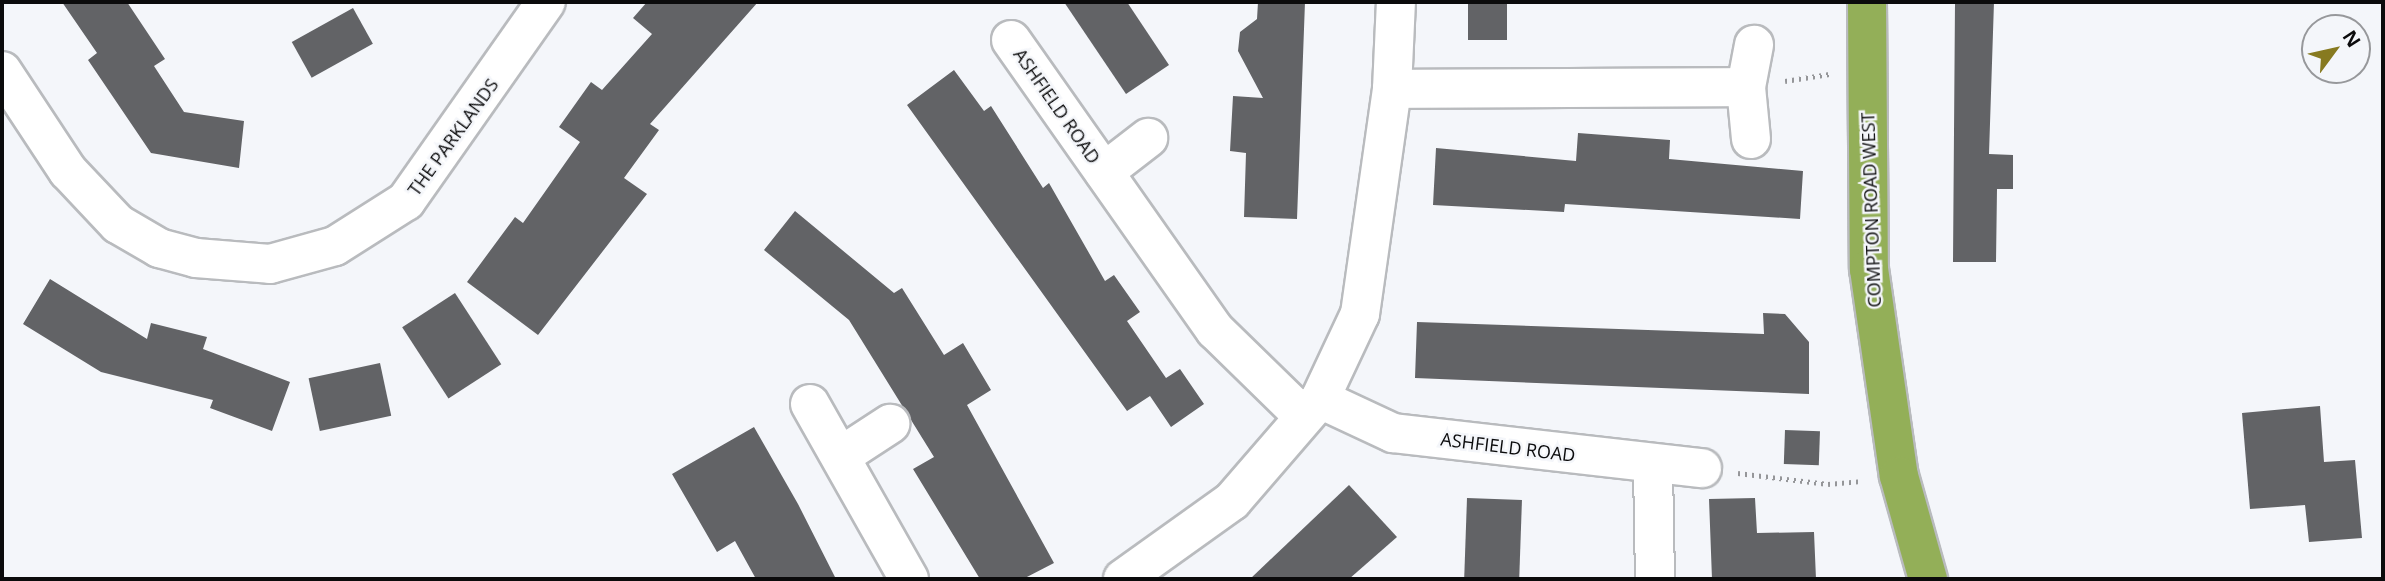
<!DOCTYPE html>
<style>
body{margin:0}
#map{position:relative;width:2385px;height:581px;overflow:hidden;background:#f4f6fa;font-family:"Open Sans",sans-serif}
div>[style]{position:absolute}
.building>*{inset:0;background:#626366;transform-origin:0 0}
.path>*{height:4.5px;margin-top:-2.25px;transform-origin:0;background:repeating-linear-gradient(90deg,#959699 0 2px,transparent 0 7px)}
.roads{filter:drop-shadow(2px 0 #b9bbbe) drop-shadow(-2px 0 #b9bbbe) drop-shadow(0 2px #b9bbbe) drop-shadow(0 -2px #b9bbbe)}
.street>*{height:38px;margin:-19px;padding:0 19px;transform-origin:19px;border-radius:19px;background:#fff}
.highway>*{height:38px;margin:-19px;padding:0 19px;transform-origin:19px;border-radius:19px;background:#93af58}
span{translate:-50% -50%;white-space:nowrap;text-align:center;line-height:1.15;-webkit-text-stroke:5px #f4f6fa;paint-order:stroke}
.street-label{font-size:18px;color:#0b0b0c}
.frame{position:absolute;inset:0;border:4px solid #0b0b0c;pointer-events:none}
.north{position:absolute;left:2301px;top:14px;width:70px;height:70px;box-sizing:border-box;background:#f4f6fa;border:2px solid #97989b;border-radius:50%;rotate:57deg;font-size:19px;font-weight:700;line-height:28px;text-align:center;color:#0b0b0c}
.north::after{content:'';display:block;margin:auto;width:24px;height:32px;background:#877a20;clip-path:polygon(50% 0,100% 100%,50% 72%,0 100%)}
</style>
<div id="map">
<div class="building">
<i style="clip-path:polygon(62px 2px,127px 2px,165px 59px,154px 66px,184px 112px,244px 121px,239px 168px,151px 153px,88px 60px,97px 53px)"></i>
<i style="clip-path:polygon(647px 2px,758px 2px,650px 124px,659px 130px,624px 178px,647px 194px,538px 335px,467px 282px,515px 217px,523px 223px,580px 142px,559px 127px,591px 82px,602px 90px,652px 34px,633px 18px)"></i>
<i style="clip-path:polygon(1064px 2px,1127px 2px,1169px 65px,1126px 94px)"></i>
<i style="clip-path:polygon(1258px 2px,1305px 2px,1297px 219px,1244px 217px,1246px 153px,1230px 151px,1233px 96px,1263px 98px,1238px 51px,1240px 32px,1257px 19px)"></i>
<i style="left:1468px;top:2px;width:39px;height:38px"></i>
<i style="clip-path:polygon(1955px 2px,1994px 2px,1989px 154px,2013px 155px,2013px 189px,1997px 189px,1996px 262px,1953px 262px)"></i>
<i style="left:353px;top:8px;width:41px;height:70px;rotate:61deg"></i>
<i style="clip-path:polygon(954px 70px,984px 111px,991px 106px,1043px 188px,1049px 183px,1105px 281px,1114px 275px,1140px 312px,1127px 321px,1166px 378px,1180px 369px,1204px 404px,1171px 427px,1150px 396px,1127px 411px,907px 105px)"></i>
<i style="clip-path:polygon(1578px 133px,1670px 140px,1669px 159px,1803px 171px,1800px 219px,1565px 204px,1564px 212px,1433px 205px,1436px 148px,1576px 161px)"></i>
<i style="clip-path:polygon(795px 211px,894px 293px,902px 288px,944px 355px,963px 343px,991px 390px,967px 405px,1054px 563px,1023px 579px,980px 579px,913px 469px,934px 457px,849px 320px,764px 250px)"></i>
<i style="clip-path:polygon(50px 279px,147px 339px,151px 323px,207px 337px,203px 349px,290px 382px,272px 431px,210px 408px,213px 400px,101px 372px,23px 324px)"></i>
<i style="left:455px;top:293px;width:85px;height:63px;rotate:57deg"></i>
<i style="clip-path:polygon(1763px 313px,1785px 314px,1809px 342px,1809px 394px,1415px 378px,1417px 322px,1764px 334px)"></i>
<i style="left:380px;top:363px;width:54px;height:73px;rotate:78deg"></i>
<i style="clip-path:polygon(2320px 406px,2324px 462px,2355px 460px,2362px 538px,2309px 542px,2305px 505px,2250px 509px,2242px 413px)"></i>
<i style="clip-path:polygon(754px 427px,798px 504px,836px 579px,756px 579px,735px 541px,717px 552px,672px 474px)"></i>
<i style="left:1785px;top:430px;width:35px;height:34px;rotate:2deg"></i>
<i style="clip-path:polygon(1349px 485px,1397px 537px,1349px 579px,1250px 579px)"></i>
<i style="left:1467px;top:498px;width:55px;height:81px;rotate:2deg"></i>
<i style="clip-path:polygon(1755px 498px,1757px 533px,1814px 532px,1816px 579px,1712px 579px,1709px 499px)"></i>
</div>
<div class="path">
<i style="left:1785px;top:81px;width:45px;rotate:-9deg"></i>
<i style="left:1738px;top:473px;width:91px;rotate:7deg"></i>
<i style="left:1828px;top:484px;width:33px;rotate:-5deg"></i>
</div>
<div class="roads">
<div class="street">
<i style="left:1011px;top:40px;width:355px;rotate:54.9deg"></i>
<i style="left:1215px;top:330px;width:124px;rotate:44.3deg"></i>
<i style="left:2px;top:71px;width:120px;rotate:56.6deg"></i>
<i style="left:68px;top:171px;width:73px;rotate:46.7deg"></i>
<i style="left:118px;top:224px;width:48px;rotate:30.3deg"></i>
<i style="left:159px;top:248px;width:38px;rotate:15deg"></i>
<i style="left:196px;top:258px;width:74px;rotate:4.6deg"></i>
<i style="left:270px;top:264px;width:67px;rotate:-15.5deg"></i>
<i style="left:335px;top:246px;width:84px;rotate:-32.4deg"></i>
<i style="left:406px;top:201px;width:243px;rotate:-54.9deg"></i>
<i style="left:1392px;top:89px;width:354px;rotate:-0.3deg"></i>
<i style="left:1751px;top:139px;width:52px;rotate:-95.5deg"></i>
<i style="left:1746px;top:87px;width:43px;rotate:-79.2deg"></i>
<i style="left:1104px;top:172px;width:56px;rotate:-37.7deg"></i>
<i style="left:1320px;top:399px;width:81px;rotate:25deg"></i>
<i style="left:1393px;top:433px;width:311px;rotate:6.5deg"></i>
<i style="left:810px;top:404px;width:201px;rotate:60.5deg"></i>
<i style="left:841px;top:456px;width:59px;rotate:-33.1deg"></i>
<i style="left:1653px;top:466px;width:113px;rotate:89deg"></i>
<i style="left:1123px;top:579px;width:134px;rotate:-35.6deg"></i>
<i style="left:1232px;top:501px;width:135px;rotate:-49.2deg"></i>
<i style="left:1320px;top:399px;width:94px;rotate:-64.8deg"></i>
<i style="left:1360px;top:314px;width:227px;rotate:-81.9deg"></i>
<i style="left:1392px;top:89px;width:87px;rotate:-87.4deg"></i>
</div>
<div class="highway">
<i style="left:1867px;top:2px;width:267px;rotate:89.6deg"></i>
<i style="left:1869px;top:269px;width:209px;rotate:81.8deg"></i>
<i style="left:1899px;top:476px;width:107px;rotate:74.3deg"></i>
</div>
</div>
<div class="street-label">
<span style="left:1057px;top:106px;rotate:55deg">ASHFIELD ROAD</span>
<span style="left:453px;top:137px;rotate:-54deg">THE PARKLANDS</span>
<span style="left:1871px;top:210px;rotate:-92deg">COMPTON ROAD WEST</span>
<span style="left:1508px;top:447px;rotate:7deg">ASHFIELD ROAD</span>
</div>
<div class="frame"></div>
<div class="north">N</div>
</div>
